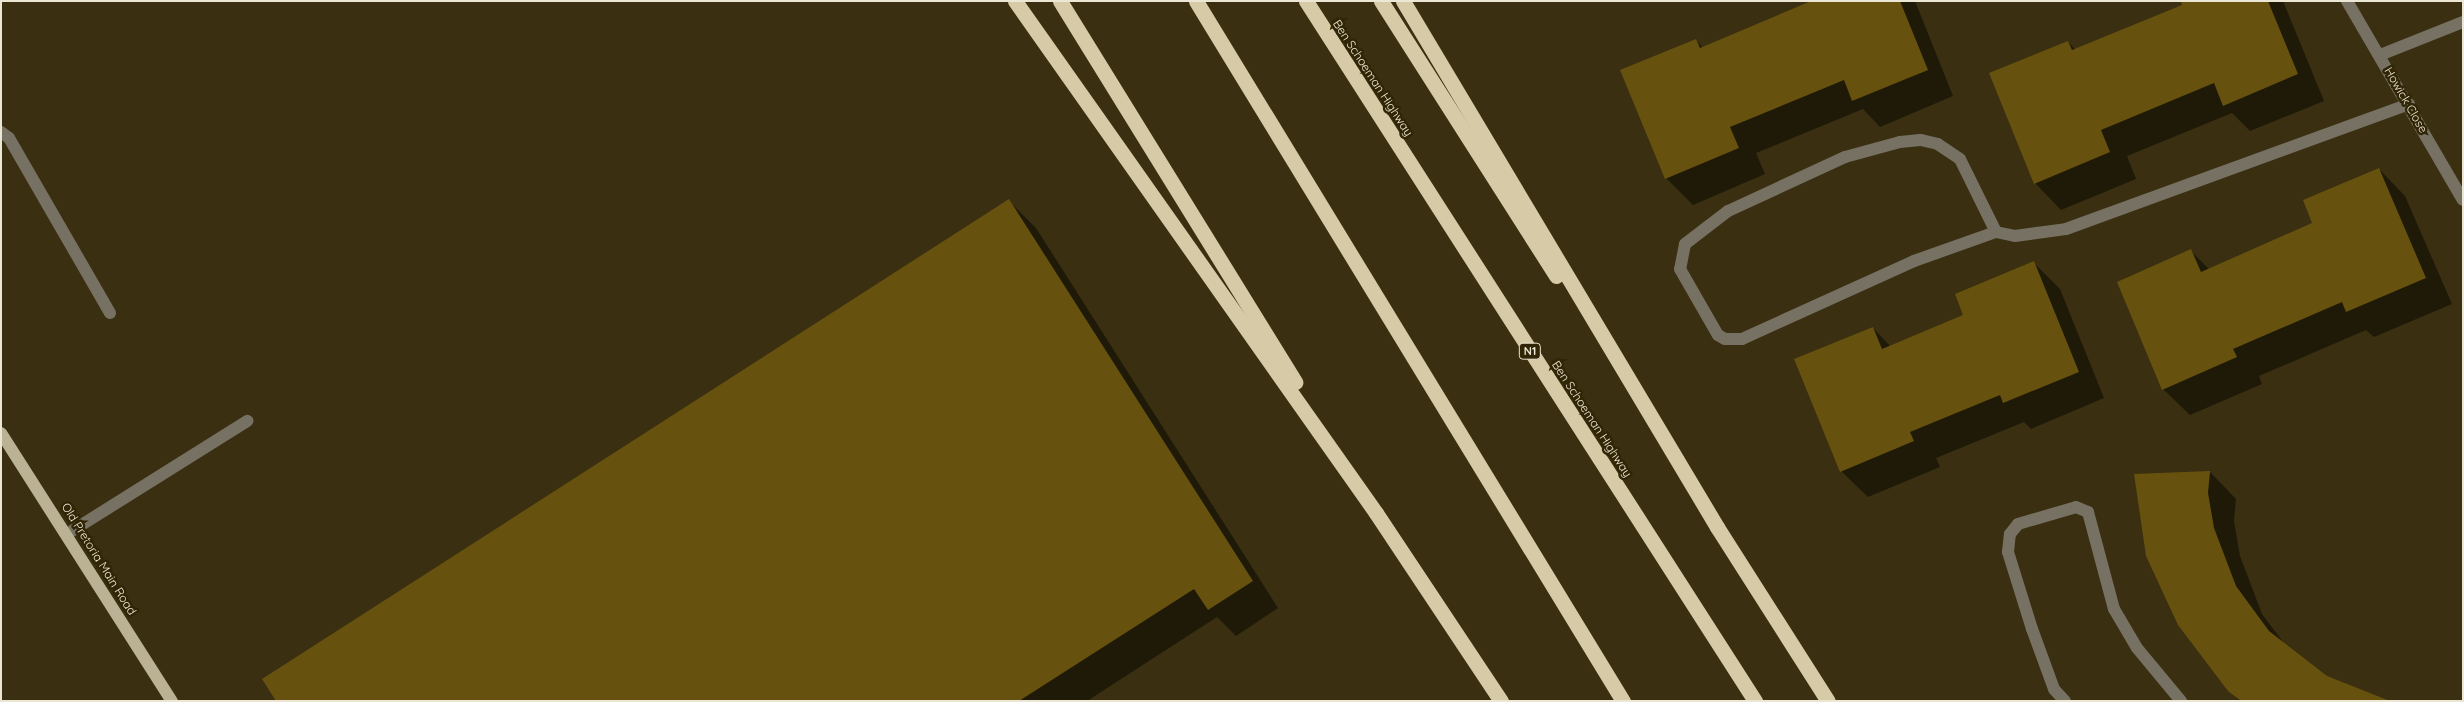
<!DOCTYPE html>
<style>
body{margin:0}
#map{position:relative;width:2464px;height:702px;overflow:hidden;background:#3a2f10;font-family:Quicksand,sans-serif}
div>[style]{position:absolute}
.shadow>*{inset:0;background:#0007}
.building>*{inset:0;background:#66520e}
.minor>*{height:12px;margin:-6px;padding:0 6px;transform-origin:6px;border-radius:6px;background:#767163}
.major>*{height:12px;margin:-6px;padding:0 6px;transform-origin:6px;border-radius:6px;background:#bbb194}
.highway>*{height:15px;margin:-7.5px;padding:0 7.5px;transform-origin:7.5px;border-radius:7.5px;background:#d7caa7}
span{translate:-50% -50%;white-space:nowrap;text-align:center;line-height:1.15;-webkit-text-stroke:5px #302505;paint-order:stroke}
.shield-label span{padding:1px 4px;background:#302505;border:1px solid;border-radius:4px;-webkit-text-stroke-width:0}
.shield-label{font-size:11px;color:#ece6d4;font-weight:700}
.street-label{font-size:12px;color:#ece6d4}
.frame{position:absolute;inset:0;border:2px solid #ece6d4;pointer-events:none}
</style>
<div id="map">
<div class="shadow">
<i style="clip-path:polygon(1812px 1px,1915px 1px,1953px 96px,1880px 127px,1863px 109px,1756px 153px,1765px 174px,1693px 205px,1666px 178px,1696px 40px,1703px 48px)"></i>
<i style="clip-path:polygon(2182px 1px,2283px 1px,2324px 101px,2250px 131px,2232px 113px,2127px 156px,2136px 179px,2061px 210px,2035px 183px,2068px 42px,2076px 50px,2184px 5px)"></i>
<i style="clip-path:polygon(2379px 169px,2405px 196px,2452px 304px,2374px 337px,2366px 330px,2259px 376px,2262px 384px,2190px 415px,2163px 389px,2191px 251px,2209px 269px,2314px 224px)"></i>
<i style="clip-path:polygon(1009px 201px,1036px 228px,1278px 608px,1236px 636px,1217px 617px,1087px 701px,277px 701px)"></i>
<i style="clip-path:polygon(2034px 263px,2060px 289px,2104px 398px,2031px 429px,2024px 422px,1936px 458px,1940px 467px,1868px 497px,1841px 471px,1873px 328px,1891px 347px,1965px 316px)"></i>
<i style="clip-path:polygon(2210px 472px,2236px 499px,2234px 521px,2240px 556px,2262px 614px,2286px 646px,2326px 678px,2387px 701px,2240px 701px,2229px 690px,2179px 624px)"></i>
</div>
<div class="building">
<i style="clip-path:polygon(1811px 1px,1900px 1px,1928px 70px,1852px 101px,1844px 80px,1730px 127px,1739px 148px,1665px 179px,1620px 70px,1696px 39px,1700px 48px)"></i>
<i style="clip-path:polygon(2181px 1px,2268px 1px,2298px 74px,2223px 106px,2214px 83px,2101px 130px,2110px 152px,2034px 184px,1989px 73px,2068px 41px,2072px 50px,2182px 5px)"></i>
<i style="clip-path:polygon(2379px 168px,2426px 278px,2346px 312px,2342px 302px,2233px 349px,2237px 357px,2162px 390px,2117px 282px,2191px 249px,2201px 272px,2312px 223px,2303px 200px)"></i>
<i style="clip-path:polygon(1009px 199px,1253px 581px,1208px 610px,1194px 589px,1019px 701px,276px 701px,262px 679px)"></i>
<i style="clip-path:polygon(2034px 261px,2079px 372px,2003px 403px,2000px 395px,1910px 432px,1914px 441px,1840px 472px,1794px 359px,1873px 327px,1882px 349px,1963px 315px,1955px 294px)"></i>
<i style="clip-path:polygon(2210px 471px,2208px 493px,2214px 528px,2236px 586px,2269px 631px,2327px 676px,2390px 701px,2241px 701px,2228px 691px,2178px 625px,2146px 556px,2134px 474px)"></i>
</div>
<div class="minor">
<i style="left:2347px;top:1px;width:230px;rotate:59.8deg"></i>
<i style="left:2380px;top:55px;width:89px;rotate:-21.7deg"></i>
<i style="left:1px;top:132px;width:10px;rotate:37deg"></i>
<i style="left:9px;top:138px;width:202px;rotate:60deg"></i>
<i style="left:1996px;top:232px;width:81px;rotate:-116.3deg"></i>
<i style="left:1960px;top:159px;width:27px;rotate:-146deg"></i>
<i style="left:1938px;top:144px;width:18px;rotate:-167deg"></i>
<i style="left:1920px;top:140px;width:20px;rotate:174deg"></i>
<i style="left:1900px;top:142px;width:57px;rotate:164.7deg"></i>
<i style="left:1845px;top:157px;width:129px;rotate:155.2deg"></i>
<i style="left:1728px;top:211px;width:54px;rotate:142.5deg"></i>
<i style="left:1685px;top:244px;width:25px;rotate:101deg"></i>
<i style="left:1680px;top:269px;width:76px;rotate:60.1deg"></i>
<i style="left:1718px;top:335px;width:8px;rotate:30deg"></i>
<i style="left:1725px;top:339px;width:17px"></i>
<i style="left:1742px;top:339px;width:189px;rotate:-24.4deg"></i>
<i style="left:1914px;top:261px;width:87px;rotate:-19.5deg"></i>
<i style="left:1996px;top:232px;width:19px;rotate:12deg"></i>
<i style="left:2015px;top:236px;width:51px;rotate:-7.8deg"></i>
<i style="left:2066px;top:229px;width:365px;rotate:-20deg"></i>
<i style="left:67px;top:534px;width:213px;rotate:-32.1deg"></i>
<i style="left:2065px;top:701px;width:16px;rotate:-133deg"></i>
<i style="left:2054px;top:689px;width:64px;rotate:-110.1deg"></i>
<i style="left:2032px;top:629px;width:81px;rotate:-107.3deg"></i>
<i style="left:2008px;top:552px;width:18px;rotate:-84deg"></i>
<i style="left:2010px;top:534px;width:13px;rotate:-51deg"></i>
<i style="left:2018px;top:524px;width:60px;rotate:-16.3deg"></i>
<i style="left:2076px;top:507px;width:13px;rotate:23deg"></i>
<i style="left:2088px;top:512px;width:100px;rotate:75deg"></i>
<i style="left:2114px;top:609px;width:45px;rotate:59.5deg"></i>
<i style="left:2137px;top:648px;width:69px;rotate:50.3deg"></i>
</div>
<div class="major">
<i style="left:1px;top:433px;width:318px;rotate:57.5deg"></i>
</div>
<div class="highway">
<i style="left:1015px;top:1px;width:626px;rotate:54.81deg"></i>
<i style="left:1376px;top:513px;width:226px;rotate:56.4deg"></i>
<i style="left:1060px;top:1px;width:448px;rotate:58.3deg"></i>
<i style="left:1196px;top:1px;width:820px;rotate:58.62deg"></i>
<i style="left:1306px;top:1px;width:832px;rotate:57.32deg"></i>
<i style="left:1381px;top:1px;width:326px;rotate:57.5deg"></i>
<i style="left:1403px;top:1px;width:613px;rotate:59.16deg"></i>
<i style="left:1717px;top:527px;width:206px;rotate:57.5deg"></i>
</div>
<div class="shield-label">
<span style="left:1530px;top:351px">N1</span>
</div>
<div class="street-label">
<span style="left:1373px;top:78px;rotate:57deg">Ben Schoeman Highway</span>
<span style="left:2406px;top:100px;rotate:60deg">Howick Close</span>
<span style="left:1592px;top:419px;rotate:57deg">Ben Schoeman Highway</span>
<span style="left:99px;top:559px;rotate:58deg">Old Pretoria Main Road</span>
</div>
<div class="frame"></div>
</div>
